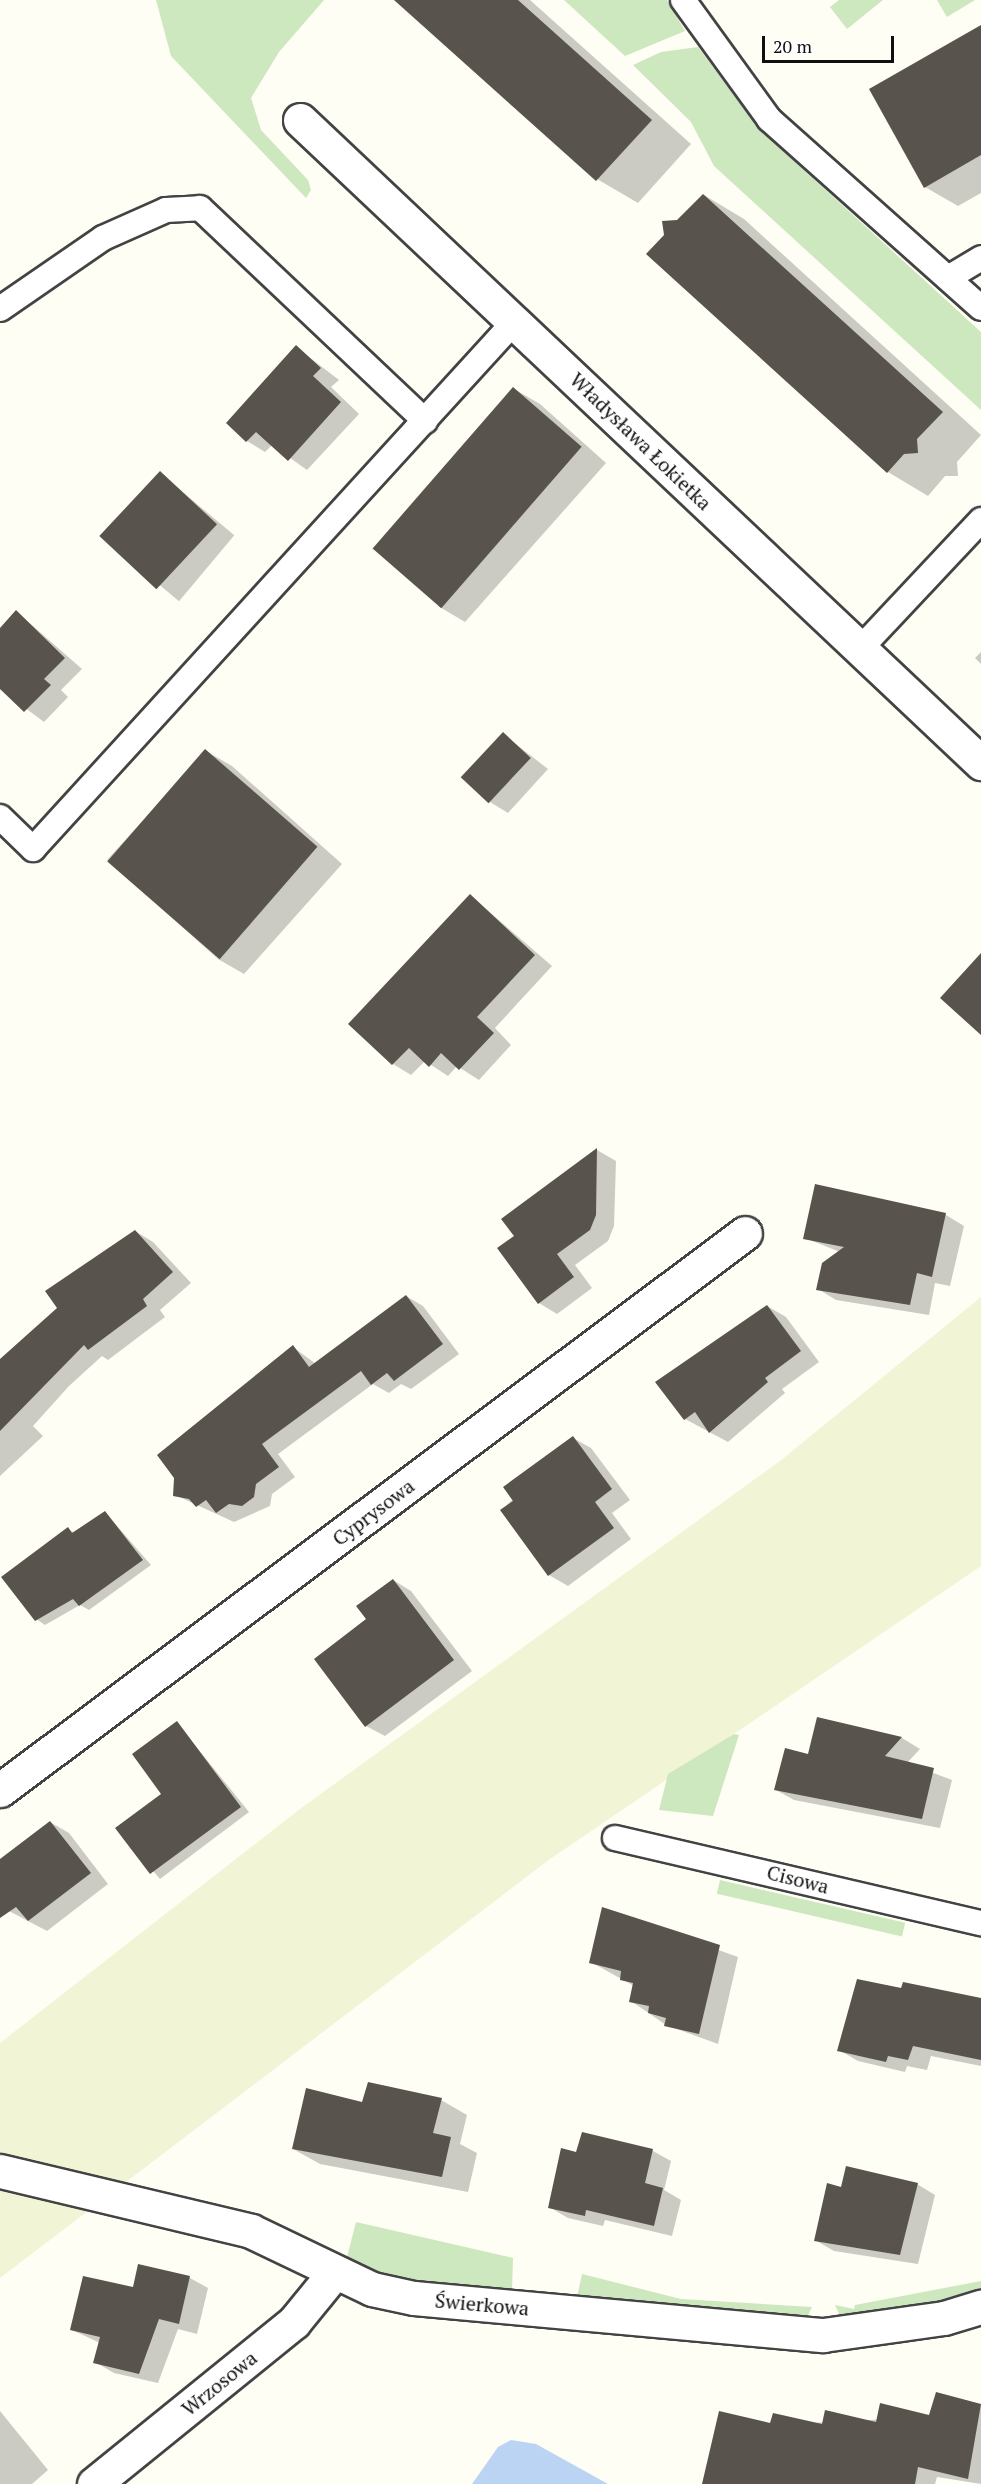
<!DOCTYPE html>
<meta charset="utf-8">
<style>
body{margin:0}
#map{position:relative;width:981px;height:2484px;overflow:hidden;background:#fefef4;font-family:"PT Serif",serif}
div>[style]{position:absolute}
.farmland>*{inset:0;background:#f1f4d5}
.green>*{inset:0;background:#cde8be;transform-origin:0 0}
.water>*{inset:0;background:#bbd4f3}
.shadow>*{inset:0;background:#0003;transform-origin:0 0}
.building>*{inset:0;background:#58534d;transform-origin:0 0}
.roads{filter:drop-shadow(2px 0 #434343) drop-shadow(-2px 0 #434343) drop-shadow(0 2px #434343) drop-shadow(0 -2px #434343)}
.lane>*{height:24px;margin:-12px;padding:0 12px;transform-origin:12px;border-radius:12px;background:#fff}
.street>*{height:33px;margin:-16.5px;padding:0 16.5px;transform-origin:16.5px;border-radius:16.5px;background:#fff}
span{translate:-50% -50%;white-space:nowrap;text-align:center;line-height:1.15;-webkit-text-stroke:6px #fff;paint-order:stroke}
.street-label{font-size:20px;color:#101010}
.scale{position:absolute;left:762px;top:36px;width:132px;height:27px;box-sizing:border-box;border:3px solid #101010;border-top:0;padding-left:8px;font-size:18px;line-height:21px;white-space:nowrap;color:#101010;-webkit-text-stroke:4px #fff;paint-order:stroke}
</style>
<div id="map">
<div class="farmland">
<i style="clip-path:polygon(981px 1297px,981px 1566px,550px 1859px,0 2278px,0 2043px,300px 1809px,780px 1461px)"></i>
</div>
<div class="green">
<i style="clip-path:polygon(156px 0,324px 0,279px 52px,251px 98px,261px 130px,308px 180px,311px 190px,306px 198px,171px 56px)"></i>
<i style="clip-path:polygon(564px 0,667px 0,685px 31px,625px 56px)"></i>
<i style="clip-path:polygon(839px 0,883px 0,847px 29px,830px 7px)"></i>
<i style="clip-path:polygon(937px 0,975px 0,947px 17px)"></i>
<i style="clip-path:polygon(698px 47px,759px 129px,981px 332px,981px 410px,714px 166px,691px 122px,633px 65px,661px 52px)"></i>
<i style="clip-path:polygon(734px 1734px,739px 1735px,713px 1816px,659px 1810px,668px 1774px)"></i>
<i style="left:720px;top:1880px;width:190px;height:14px;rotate:13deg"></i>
<i style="clip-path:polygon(356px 2222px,513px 2258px,512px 2291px,386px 2278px,346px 2261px)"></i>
<i style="clip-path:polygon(582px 2274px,681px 2299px,812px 2307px,806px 2320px,577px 2297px)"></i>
<i style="clip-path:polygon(981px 2281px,981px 2293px,903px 2308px,841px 2318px,835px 2305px,854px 2309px,855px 2305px)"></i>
</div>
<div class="water">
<i style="clip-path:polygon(511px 2440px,536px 2444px,608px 2484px,472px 2484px,498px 2447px)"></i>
</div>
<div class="shadow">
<i style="clip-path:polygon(397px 0,530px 0,691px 144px,638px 203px,597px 179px)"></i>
<i style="clip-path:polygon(981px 27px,981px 193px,958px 206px,925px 187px)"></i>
<i style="clip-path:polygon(704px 195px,744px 219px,981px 435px,957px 462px,958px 476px,945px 476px,928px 496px,888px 472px,648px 254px)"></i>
<i style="clip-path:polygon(296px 347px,339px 380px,331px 387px,359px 414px,307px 470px,272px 445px,265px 452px,247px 441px)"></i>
<i style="clip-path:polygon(514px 389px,540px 404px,606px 463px,465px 622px,438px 606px)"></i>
<i style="left:160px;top:473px;width:97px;height:86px;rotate:40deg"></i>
<i style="clip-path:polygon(17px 612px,82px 669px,61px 690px,68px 697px,44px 722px,0 689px,0 630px)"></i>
<i style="clip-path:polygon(981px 652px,981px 664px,975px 658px)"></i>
<i style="clip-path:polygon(503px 734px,548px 769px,508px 813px,490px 802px)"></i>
<i style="clip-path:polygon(206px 751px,232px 766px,342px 864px,244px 974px,218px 959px,107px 860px)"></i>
<i style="clip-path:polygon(471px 896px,552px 966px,495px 1028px,511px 1045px,479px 1080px,457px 1066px,448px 1076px,425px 1061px,411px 1075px,393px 1064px)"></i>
<i style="clip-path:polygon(597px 1150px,616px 1161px,614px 1226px,608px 1241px,575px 1265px,592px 1288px,557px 1314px,539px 1303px,516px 1237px,503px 1219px)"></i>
<i style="clip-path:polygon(816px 1186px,946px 1215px,964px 1226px,950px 1286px,935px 1283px,929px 1315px,836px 1300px,818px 1289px,840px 1252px,805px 1238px)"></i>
<i style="clip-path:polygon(135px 1231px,153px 1242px,191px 1283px,160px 1310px,165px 1317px,108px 1360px,102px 1356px,69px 1386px,33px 1426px,43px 1436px,0 1476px,0 1365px)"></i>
<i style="clip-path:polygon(406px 1296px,423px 1306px,459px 1354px,411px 1389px,401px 1384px,389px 1393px,373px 1384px,278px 1454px,295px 1477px,272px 1494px,270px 1506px,234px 1522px,175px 1495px,293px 1347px,316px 1364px)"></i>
<i style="clip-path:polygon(767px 1306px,786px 1317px,819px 1362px,782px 1389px,785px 1393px,728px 1442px,685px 1419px)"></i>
<i style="clip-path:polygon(573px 1438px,591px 1448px,630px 1500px,612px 1513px,631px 1539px,568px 1586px,549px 1575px,502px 1510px)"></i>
<i style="clip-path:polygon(105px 1512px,151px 1565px,89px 1610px,80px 1605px,45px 1625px,36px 1619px,68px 1529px,75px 1533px)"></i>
<i style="clip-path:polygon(393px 1580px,411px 1591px,472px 1671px,385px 1736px,366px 1726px,368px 1620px)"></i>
<i style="clip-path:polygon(818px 1718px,902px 1738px,920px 1749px,907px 1763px,952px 1780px,940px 1828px,794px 1800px,776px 1790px,809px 1756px)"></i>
<i style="clip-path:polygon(177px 1723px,249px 1812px,160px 1879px,117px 1829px,163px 1794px)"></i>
<i style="clip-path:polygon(50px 1822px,69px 1833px,108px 1884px,47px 1931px,9px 1911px,0 1899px,0 1861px)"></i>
<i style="clip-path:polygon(603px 1909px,738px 1957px,718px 2044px,666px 2025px,631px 2001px,634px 1986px,591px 1962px)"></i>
<i style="clip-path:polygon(859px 1981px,981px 2001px,981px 2066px,931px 2056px,927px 2070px,907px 2066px,905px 2072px,858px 2061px,839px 2050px)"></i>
<i style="clip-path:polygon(441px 2100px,467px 2115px,460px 2144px,477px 2153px,468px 2192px,320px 2164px,293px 2149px,363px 2104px)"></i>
<i style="clip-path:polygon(653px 2151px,671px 2161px,664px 2190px,681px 2200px,672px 2236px,605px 2220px,603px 2226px,568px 2218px,549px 2207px,577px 2154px)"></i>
<i style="clip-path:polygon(917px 2184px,935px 2195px,918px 2264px,834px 2251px,815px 2240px)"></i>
<i style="clip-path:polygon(190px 2278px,208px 2288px,197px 2334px,178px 2329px,158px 2383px,114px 2373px,95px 2362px,100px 2343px,72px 2330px,134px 2289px)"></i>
<i style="clip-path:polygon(937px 2394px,981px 2405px,981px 2484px,937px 2477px,935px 2484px,704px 2484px,771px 2425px,930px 2417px)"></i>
<i style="clip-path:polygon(0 2411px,48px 2470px,32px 2484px,0 2484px)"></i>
</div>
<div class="building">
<i style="clip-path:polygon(394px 0,518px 0,652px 120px,596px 181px)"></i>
<i style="clip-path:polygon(981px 25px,981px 155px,924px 188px,869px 89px)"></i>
<i style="clip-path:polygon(703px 194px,943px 412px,917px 439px,918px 453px,904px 454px,887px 473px,646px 254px,664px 235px,662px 221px,677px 220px)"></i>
<i style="clip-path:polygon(296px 345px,321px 368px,313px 376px,341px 402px,288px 461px,256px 432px,246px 442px,226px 423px)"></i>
<i style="left:513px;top:387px;width:91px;height:214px;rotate:41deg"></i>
<i style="left:160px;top:471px;width:78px;height:89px;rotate:43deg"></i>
<i style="clip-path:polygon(16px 610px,65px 658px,44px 679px,51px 685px,24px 712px,0 689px,0 628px)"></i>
<i style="left:503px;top:732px;width:38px;height:62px;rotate:43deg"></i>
<i style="left:205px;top:749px;width:149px;height:149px;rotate:41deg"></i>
<i style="clip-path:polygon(470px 894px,535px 955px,477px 1017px,494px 1033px,459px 1070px,441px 1053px,429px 1067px,409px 1048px,392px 1065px,348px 1024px)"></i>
<i style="clip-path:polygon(981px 953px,981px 1035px,940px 998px)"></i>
<i style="clip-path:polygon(597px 1148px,596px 1215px,590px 1230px,557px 1254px,574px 1277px,538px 1304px,497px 1248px,514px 1236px,501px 1219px)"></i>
<i style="clip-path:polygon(815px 1184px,946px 1213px,932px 1277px,917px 1273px,910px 1305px,816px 1290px,822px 1263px,844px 1247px,803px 1239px)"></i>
<i style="clip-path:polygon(135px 1230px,173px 1272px,143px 1299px,147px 1306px,88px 1350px,84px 1345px,0 1431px,0 1359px,57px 1308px,45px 1291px)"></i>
<i style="clip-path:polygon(406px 1295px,443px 1344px,394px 1381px,387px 1373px,371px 1385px,361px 1371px,262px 1444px,279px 1467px,256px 1484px,254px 1497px,242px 1506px,229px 1504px,216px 1513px,206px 1500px,196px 1507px,189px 1499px,173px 1496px,174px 1478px,157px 1455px,293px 1345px,309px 1367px)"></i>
<i style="clip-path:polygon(767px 1305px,801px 1351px,765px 1378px,768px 1382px,709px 1433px,695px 1412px,684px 1420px,655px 1382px)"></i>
<i style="clip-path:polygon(573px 1436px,612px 1489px,595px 1502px,614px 1528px,548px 1576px,500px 1510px,513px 1501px,503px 1487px)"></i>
<i style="clip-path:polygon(105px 1511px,143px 1560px,79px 1606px,73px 1599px,35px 1621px,1px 1577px,68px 1527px,72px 1533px)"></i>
<i style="clip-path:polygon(393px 1579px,454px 1660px,365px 1727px,314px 1659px,366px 1619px,356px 1606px)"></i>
<i style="clip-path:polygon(817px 1717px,902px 1737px,885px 1756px,934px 1768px,922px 1819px,774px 1790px,785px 1748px,808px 1754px)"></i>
<i style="clip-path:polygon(177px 1721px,241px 1807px,150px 1874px,115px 1828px,161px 1794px,132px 1754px)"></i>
<i style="clip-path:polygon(50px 1821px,91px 1873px,28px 1921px,16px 1907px,0 1918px,0 1859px)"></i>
<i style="clip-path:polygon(602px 1907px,720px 1945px,699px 2034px,664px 2026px,666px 2018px,648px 2013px,649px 2006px,629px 2002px,633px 1983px,620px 1980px,621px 1971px,589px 1963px)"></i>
<i style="clip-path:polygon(857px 1979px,901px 1988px,903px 1982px,981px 1998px,981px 2060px,913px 2046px,908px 2060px,888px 2056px,886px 2062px,837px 2051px)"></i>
<i style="clip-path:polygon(368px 2082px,442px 2098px,433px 2133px,451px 2137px,442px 2177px,292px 2149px,306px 2088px,362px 2102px)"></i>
<i style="clip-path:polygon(582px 2132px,653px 2149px,645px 2183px,663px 2188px,654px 2226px,586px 2210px,585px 2216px,548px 2208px,561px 2148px,576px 2152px)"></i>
<i style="clip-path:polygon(846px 2166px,918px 2183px,900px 2255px,814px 2241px,827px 2183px,841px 2187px)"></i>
<i style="clip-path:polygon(138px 2264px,190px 2276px,179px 2324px,159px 2319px,139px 2374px,93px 2363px,100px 2337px,70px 2330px,83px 2276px,133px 2287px)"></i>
<i style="clip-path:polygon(936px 2392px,981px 2404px,968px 2479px,918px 2467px,915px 2484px,702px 2484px,719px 2411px,770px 2423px,773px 2413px,822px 2424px,825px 2410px,876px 2422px,880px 2403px,929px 2415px)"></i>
</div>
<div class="roads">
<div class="lane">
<i style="left:683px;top:0;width:147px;rotate:54.1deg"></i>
<i style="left:769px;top:119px;width:284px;rotate:41.7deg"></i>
<i style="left:948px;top:278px;width:39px;rotate:-31deg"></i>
<i style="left:0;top:309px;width:125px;rotate:-34.6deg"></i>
<i style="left:103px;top:238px;width:69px;rotate:-24deg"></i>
<i style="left:166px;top:210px;width:34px;rotate:-3deg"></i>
<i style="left:200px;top:208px;width:310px;rotate:43.4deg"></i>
<i style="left:860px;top:649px;width:177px;rotate:-46.8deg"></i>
<i style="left:0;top:817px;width:46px;rotate:44.1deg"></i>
<i style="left:33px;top:849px;width:715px;rotate:-47.61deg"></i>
<i style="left:615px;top:1838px;width:376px;rotate:13.1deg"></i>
</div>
<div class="street">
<i style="left:300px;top:120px;width:937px;rotate:43.36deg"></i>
<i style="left:0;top:1790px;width:930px;rotate:-36.78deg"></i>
<i style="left:0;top:2171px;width:258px;rotate:13.4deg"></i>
<i style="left:251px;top:2231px;width:134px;rotate:25.6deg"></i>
<i style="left:372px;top:2289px;width:43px;rotate:12.1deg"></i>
<i style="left:414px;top:2298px;width:411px;rotate:5.2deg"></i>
<i style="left:823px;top:2335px;width:122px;rotate:-8deg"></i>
<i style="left:944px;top:2318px;width:39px;rotate:-17deg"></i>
<i style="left:94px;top:2484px;width:257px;rotate:-39deg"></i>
<i style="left:294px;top:2322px;width:63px;rotate:-50.8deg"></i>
</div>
</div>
<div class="street-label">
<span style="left:641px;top:441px;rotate:44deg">Władysława Łokietka</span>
<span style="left:373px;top:1512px;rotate:-37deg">Cyprysowa</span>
<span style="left:798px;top:1879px;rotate:14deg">Cisowa</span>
<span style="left:482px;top:2304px;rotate:5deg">Świerkowa</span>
<span style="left:219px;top:2383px;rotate:-39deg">Wrzosowa</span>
</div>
<div class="scale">20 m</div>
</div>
